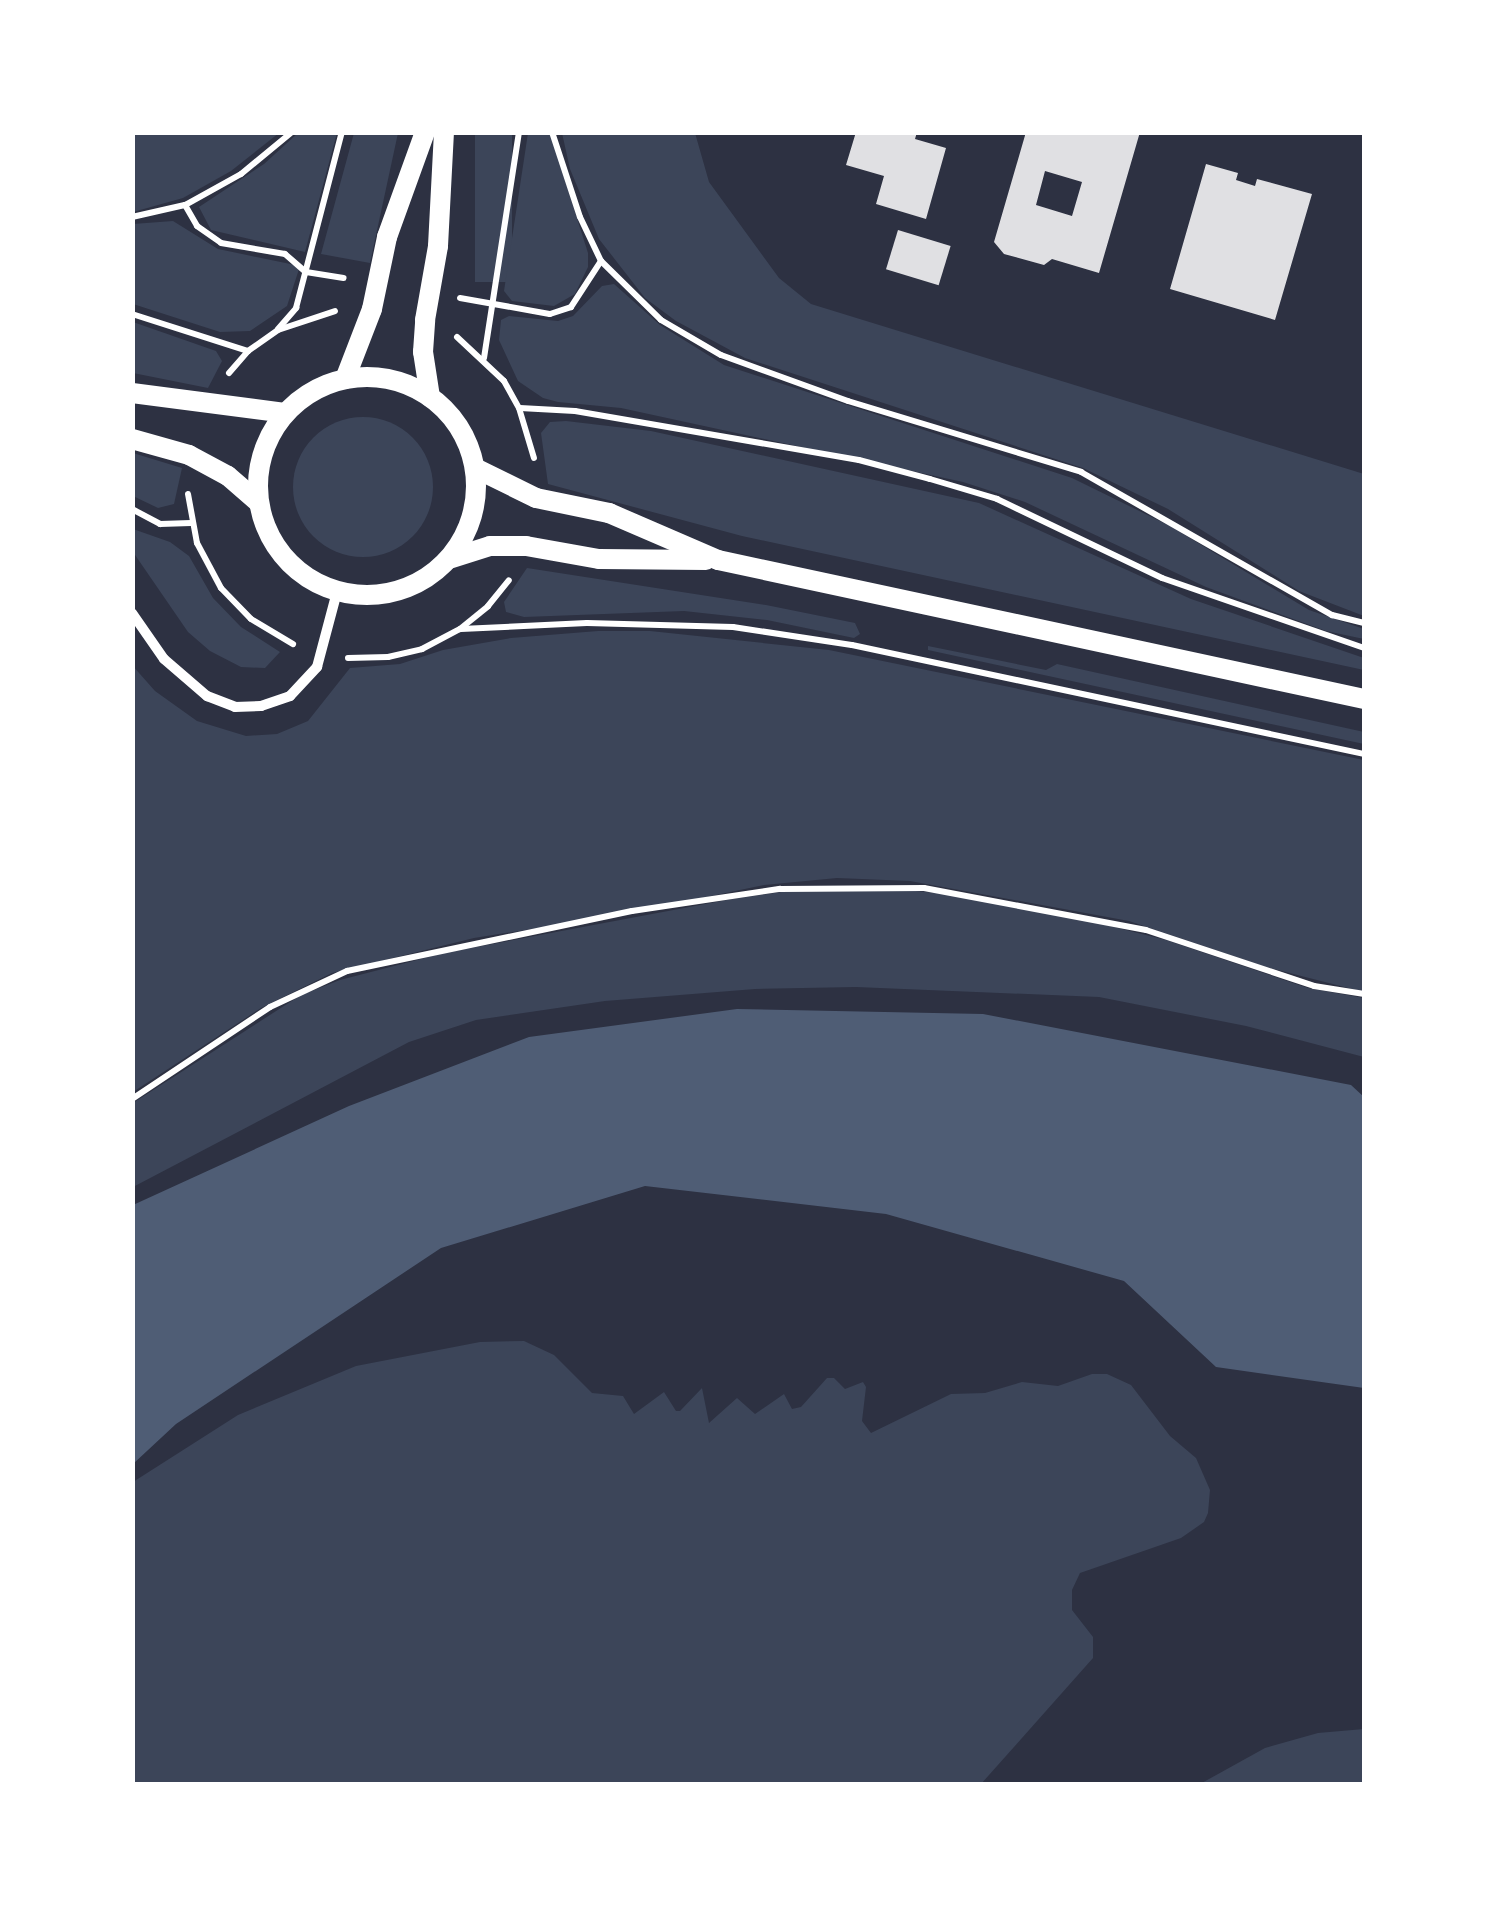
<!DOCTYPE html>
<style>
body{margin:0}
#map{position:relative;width:1497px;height:1917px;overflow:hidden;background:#2d3142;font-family:"Fira Sans Condensed",sans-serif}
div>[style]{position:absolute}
.green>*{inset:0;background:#3c4559;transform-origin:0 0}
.round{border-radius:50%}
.water>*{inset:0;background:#4f5d75}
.building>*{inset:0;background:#e0e0e3;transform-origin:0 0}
.path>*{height:6px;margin:-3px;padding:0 3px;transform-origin:3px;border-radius:3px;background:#fff}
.minor>*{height:10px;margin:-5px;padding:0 5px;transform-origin:5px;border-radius:5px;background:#fff}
.secondary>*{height:20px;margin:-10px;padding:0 10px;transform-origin:10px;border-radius:10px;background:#fff}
.secondary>.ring{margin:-10px;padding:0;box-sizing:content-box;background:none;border:20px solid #fff;border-radius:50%}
span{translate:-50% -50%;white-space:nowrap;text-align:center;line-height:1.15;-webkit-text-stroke:8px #fff;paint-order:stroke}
.frame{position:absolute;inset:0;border:135px solid #fff;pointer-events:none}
</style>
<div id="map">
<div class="green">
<i style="clip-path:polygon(133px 132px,279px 132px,279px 133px,231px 171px,183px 198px,133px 212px)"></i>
<i style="clip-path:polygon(298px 133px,337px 133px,305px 252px,211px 230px,199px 207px,264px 164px)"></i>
<i style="clip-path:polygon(354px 133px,398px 133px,370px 263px,321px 254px)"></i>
<i style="left:475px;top:133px;width:37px;height:149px"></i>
<i style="clip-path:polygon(528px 133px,550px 133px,588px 253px,588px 267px,575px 294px,554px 306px,512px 301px,504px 291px)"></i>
<i style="clip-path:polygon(562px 133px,695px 133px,709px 182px,779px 278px,811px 304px,1364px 474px,1364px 616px,1299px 591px,1168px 509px,1083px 468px,745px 358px,676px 321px,645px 298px,599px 239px,570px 169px)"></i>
<i style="clip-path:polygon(173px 221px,218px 249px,300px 266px,287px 306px,250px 331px,220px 332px,133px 304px,133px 224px)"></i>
<i style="clip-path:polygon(614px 284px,660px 325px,724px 365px,1072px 478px,1170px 526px,1309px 610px,1364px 629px,1364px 639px,1326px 631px,1206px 587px,1025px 502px,963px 482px,621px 408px,558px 402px,543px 398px,518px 381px,499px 340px,501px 320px,509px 316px,558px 321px,573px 316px,602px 286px)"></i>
<i style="clip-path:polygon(133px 322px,216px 351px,222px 361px,208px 388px,133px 373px)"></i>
<i class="round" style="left:293px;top:417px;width:140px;height:140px"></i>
<i style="clip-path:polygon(566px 421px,651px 431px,979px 503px,1191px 599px,1364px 658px,1364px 670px,742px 536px,548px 484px,541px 433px,550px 422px)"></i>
<i style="clip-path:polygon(133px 453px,182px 468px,174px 504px,158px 508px,133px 496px)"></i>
<i style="clip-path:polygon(133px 529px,170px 542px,189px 556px,213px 598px,241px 627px,280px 652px,265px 668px,241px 667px,210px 651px,188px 632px,133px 552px)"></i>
<i style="clip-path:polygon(527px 568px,766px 605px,855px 623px,860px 634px,854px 638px,767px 620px,684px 611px,524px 617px,506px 612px,504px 602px)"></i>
<i style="clip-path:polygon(598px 631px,650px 631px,829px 650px,1364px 760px,1364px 992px,1266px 967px,1129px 921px,910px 881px,837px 878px,764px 885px,620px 915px,474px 938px,332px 973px,261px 1008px,133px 1092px,132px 665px,155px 691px,197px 721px,246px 736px,277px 734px,308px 721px,350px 668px,400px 664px,443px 650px,511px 638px)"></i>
<i style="clip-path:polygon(928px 646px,1046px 670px,1057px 664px,1364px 732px,1364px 744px,928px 650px)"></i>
<i style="clip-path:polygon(874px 887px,947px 894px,1094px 922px,1166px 940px,1308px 988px,1364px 998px,1364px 1057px,1246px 1026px,1099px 997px,856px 987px,755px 989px,605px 1001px,476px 1020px,409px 1042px,133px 1187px,133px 1103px,301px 995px,340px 980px,444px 953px,732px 899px,802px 889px)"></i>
<i style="clip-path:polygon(524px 1341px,554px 1355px,592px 1393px,623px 1396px,634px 1414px,664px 1392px,676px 1411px,680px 1411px,702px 1388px,709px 1423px,737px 1398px,755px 1414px,784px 1394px,792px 1409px,801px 1407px,827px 1378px,834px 1378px,845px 1389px,863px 1382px,866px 1387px,862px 1421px,871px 1433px,951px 1394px,985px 1393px,1022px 1382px,1058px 1386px,1092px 1374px,1107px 1374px,1131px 1385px,1170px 1436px,1196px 1458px,1210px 1490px,1208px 1513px,1204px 1522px,1181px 1538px,1080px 1573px,1072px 1590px,1072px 1610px,1093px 1637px,1093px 1658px,981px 1784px,133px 1784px,133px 1482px,238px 1415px,356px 1366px,480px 1342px)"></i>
<i style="clip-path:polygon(1364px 1729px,1364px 1784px,1200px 1784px,1265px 1748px,1318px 1733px)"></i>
</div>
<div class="water">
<i style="clip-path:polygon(737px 1009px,983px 1014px,1351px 1085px,1364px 1097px,1364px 1388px,1216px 1367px,1124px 1281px,886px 1214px,645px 1186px,441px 1248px,176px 1424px,133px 1464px,133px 1205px,349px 1106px,529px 1037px)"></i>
</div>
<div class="building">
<i style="clip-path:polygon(856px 132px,917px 132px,915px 139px,946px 148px,926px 219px,876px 204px,884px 176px,846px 165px)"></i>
<i style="clip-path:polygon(evenodd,1026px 132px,1140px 132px,1099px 273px,1052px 259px,1044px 265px,1004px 254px,994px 242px,1026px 132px,1045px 171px,1082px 182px,1072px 216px,1036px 205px,1045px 171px)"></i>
<i style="clip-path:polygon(1206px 164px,1238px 173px,1236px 180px,1255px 186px,1257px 179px,1312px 194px,1275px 320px,1170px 289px)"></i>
<i style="left:898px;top:230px;width:55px;height:41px;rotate:17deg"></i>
</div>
<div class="path">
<i style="left:292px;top:132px;width:66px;rotate:140.5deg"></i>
<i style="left:241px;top:174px;width:64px;rotate:151deg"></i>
<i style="left:185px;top:205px;width:24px;rotate:60deg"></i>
<i style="left:197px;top:226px;width:29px;rotate:35deg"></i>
<i style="left:221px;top:243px;width:65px;rotate:9.8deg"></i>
<i style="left:285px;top:254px;width:28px;rotate:41deg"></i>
<i style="left:306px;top:272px;width:38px;rotate:9deg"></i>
<i style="left:552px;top:132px;width:89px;rotate:71.8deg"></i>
<i style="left:580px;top:217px;width:49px;rotate:64.5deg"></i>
<i style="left:601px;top:261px;width:84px;rotate:44.5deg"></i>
<i style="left:661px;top:320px;width:69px;rotate:30.3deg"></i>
<i style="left:721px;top:355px;width:135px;rotate:19.9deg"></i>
<i style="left:848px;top:401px;width:244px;rotate:16.9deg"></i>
<i style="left:1081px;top:472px;width:289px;rotate:29.7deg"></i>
<i style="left:1332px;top:615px;width:33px;rotate:14deg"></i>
<i style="left:132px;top:217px;width:54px;rotate:-12.8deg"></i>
<i style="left:460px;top:298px;width:91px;rotate:10.1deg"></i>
<i style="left:550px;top:314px;width:22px;rotate:-18deg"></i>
<i style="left:571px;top:307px;width:55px;rotate:-56.9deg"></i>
<i style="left:132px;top:314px;width:122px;rotate:17.7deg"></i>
<i style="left:248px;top:351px;width:37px;rotate:-35deg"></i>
<i style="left:278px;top:330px;width:60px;rotate:-18.4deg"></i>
<i style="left:278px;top:329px;width:28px;rotate:-49deg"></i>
<i style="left:296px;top:308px;width:182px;rotate:-75.4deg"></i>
<i style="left:457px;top:337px;width:64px;rotate:43.1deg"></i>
<i style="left:504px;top:381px;width:31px;rotate:61deg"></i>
<i style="left:519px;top:408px;width:52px;rotate:73.3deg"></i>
<i style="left:484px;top:358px;width:229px;rotate:-81.2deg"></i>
<i style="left:229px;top:373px;width:29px;rotate:-49deg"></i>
<i style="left:520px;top:408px;width:55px;rotate:3.1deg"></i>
<i style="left:575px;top:411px;width:288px;rotate:9.8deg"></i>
<i style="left:859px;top:460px;width:73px;rotate:15deg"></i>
<i style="left:930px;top:479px;width:70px;rotate:16.6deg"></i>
<i style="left:997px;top:499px;width:183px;rotate:25.6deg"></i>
<i style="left:1162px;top:578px;width:214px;rotate:19.1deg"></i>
<i style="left:188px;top:494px;width:50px;rotate:79.6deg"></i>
<i style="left:197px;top:543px;width:51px;rotate:61.9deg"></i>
<i style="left:221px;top:588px;width:43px;rotate:45.9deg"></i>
<i style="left:251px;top:619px;width:49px;rotate:30.8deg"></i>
<i style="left:132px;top:509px;width:32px;rotate:28deg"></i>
<i style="left:160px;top:524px;width:31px;rotate:-2deg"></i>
<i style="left:461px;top:629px;width:126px;rotate:-2.7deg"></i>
<i style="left:587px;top:623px;width:146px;rotate:1.6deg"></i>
<i style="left:733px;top:627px;width:120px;rotate:8.6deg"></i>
<i style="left:852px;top:645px;width:523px;rotate:12.02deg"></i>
<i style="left:348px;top:658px;width:40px;rotate:-1.4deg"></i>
<i style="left:388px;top:657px;width:35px;rotate:-13deg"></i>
<i style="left:422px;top:649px;width:43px;rotate:-27.8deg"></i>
<i style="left:460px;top:629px;width:36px;rotate:-39deg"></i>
<i style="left:488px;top:606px;width:33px;rotate:-51deg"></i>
<i style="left:132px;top:1099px;width:166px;rotate:-33.7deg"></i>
<i style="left:270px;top:1007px;width:85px;rotate:-25.1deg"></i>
<i style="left:347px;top:971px;width:291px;rotate:-11.9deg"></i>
<i style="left:632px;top:911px;width:150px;rotate:-8.5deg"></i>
<i style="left:780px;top:889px;width:144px;rotate:-0.4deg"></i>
<i style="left:924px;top:888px;width:226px;rotate:10.7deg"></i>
<i style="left:1146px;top:930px;width:177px;rotate:18.4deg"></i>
<i style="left:1314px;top:986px;width:51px;rotate:9.1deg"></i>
</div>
<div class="minor">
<i style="left:132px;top:613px;width:56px;rotate:55.2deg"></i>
<i style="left:164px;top:659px;width:57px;rotate:40.7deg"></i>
<i style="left:207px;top:696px;width:30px;rotate:21deg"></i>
<i style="left:235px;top:707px;width:26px;rotate:-2deg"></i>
<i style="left:261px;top:706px;width:31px;rotate:-19deg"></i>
<i style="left:290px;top:696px;width:40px;rotate:-47deg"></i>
<i style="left:317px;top:667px;width:78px;rotate:-75.1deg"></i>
</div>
<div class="secondary">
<i class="ring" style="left:258px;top:377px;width:198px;height:198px"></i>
<i style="left:345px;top:379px;width:75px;rotate:-68.9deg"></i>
<i style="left:372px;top:309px;width:74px;rotate:-78.2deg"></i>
<i style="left:387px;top:237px;width:112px;rotate:-70.1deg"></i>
<i style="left:132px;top:393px;width:154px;rotate:7.4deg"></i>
<i style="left:430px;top:397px;width:46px;rotate:-98.8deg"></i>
<i style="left:423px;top:352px;width:32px;rotate:-86deg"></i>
<i style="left:425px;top:320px;width:75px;rotate:-80deg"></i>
<i style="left:438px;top:246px;width:114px;rotate:-87deg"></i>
<i style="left:132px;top:439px;width:59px;rotate:15.7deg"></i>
<i style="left:189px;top:455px;width:44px;rotate:28.3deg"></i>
<i style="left:228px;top:476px;width:40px;rotate:41deg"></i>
<i style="left:475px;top:468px;width:68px;rotate:26.2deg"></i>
<i style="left:536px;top:498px;width:75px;rotate:11.6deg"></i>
<i style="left:609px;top:513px;width:119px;rotate:23.3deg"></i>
<i style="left:718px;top:560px;width:661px;rotate:12.14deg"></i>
<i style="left:449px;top:559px;width:43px;rotate:-17.6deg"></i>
<i style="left:490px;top:546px;width:36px"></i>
<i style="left:526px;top:546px;width:74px;rotate:10.1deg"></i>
<i style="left:599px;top:559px;width:107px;rotate:0.5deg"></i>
</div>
<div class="frame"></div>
</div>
